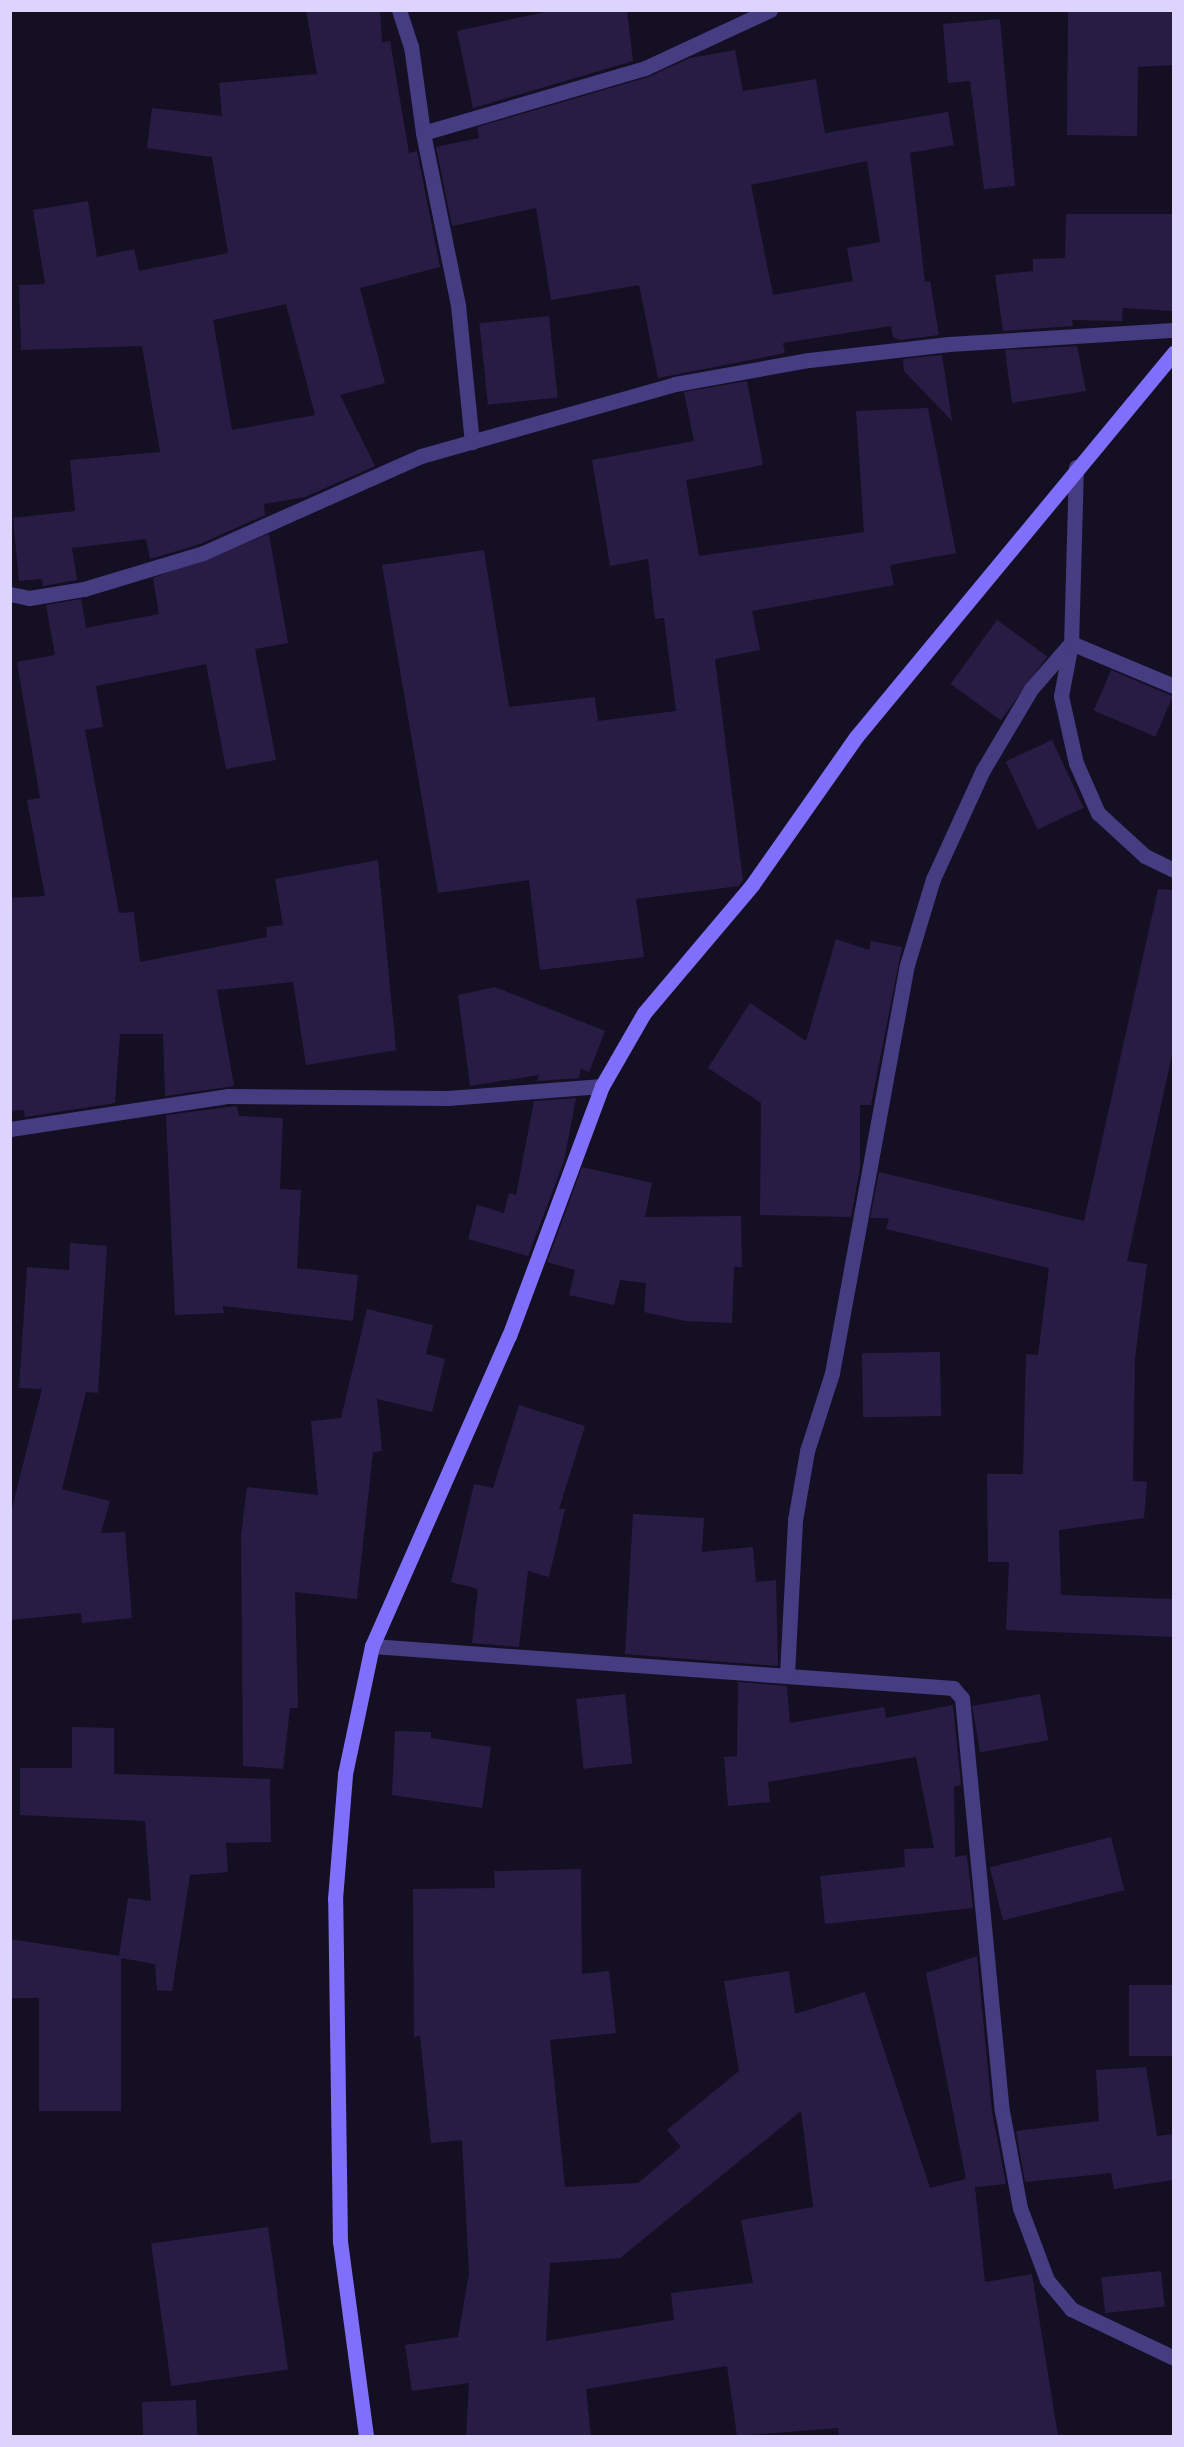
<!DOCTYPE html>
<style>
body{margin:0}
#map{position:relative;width:1184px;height:2447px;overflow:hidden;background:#150f24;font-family:"Archivo Narrow",sans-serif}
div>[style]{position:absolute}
.building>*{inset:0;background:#281c45;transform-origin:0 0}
.street>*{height:15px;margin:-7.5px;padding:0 7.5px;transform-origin:7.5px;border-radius:7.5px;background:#453c81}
.secondary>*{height:15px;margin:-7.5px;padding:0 7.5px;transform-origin:7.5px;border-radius:7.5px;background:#806ffa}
span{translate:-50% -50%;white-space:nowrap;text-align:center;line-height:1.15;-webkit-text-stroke:4.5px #150f24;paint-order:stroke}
.frame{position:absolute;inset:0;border:12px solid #ddd4fd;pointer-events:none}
</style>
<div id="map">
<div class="building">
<i style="clip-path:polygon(evenodd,306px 10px,380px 10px,382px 42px,390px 41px,409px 153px,417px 151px,440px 267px,360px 288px,385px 383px,340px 395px,375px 466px,305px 497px,264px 504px,265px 515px,200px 544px,150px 559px,146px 539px,72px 548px,77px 580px,43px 586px,42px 579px,19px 581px,13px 518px,75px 511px,70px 460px,160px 452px,142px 346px,21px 350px,19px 285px,45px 284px,33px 210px,88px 201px,97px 257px,134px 249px,139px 271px,228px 253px,212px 157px,147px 148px,152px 108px,222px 116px,219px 83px,317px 74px,306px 10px,286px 304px,315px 415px,232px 430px,213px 320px,286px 304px)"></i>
<i style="clip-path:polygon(555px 10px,627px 10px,633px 61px,473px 108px,457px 31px)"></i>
<i style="clip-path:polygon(1068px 10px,1173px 10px,1173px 65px,1138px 67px,1137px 136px,1067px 135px)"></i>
<i style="clip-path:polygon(1000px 19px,1015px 186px,984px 189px,970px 81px,948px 83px,943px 24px)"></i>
<i style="clip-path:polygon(evenodd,735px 50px,743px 91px,816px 79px,825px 133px,948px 112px,954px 145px,910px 153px,925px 282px,930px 281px,939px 335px,901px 340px,893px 337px,891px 326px,783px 343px,785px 353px,658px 378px,639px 285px,551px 300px,536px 208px,452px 226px,436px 147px,479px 138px,477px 127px,648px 77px,690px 58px,735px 50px,867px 161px,880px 242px,847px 248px,853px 281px,773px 295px,751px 185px,867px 161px)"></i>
<i style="clip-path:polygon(1066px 214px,1173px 214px,1173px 311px,1123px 308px,1122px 321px,1072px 320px,1073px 326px,1003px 331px,995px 275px,1033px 271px,1033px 259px,1065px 258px)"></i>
<i style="left:549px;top:316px;width:82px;height:70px;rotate:84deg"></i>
<i style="clip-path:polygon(1077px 346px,1086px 391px,1012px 403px,1005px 350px)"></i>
<i style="clip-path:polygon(942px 355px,952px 421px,904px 371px,903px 359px)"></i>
<i style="clip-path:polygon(747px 381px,763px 465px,686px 480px,699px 556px,864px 532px,856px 411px,928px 408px,956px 553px,890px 565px,894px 585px,752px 611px,760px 650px,715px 659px,743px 880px,739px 886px,636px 899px,644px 957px,540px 970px,529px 880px,438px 893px,382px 565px,484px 550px,509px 707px,595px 697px,598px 721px,676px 711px,664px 618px,655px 619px,648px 559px,610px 566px,592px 460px,694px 441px,684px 392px)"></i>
<i style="clip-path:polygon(269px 534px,288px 643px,255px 649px,276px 760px,226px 769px,206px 664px,96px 686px,103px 727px,85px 730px,119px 913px,134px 912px,140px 962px,267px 937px,266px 927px,283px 925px,275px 879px,378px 860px,396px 1050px,306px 1065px,293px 982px,217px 990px,234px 1086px,165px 1096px,163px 1034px,120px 1034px,115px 1103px,25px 1117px,24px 1110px,10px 1111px,10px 898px,45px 896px,27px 800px,40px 798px,17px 662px,55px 655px,46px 605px,81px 599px,86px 628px,159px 614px,153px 578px)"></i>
<i style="left:997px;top:620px;width:62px;height:79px;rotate:36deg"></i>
<i style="left:1111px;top:670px;width:67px;height:44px;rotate:23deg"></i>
<i style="left:1052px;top:740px;width:75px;height:51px;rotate:65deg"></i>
<i style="clip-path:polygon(1158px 889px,1173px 890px,1173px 1050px,1127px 1261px,1147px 1264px,1135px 1359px,1133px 1481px,1147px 1482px,1144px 1518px,1059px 1530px,1061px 1595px,1173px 1599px,1173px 1637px,1006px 1630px,1009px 1562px,988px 1562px,987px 1474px,1023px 1474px,1026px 1354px,1038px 1355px,1049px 1268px,886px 1229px,889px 1218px,870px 1218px,879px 1172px,1084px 1221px)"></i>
<i style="clip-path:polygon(836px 939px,869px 950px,871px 941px,902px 947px,871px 1105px,860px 1105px,860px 1168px,851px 1217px,760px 1215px,761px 1103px,708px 1068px,750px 1003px,806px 1041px)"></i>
<i style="clip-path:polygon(495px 987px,605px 1031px,589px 1072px,581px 1069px,579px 1078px,537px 1081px,539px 1075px,470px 1086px,458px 995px)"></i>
<i style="clip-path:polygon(576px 1098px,564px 1161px,528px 1256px,468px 1239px,477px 1205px,504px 1213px,509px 1193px,516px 1195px,534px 1101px)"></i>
<i style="clip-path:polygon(237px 1106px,239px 1116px,283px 1118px,280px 1189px,301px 1190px,297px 1268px,358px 1275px,353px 1321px,223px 1306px,224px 1313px,175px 1315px,166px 1115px)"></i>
<i style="clip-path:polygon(582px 1167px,652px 1183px,645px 1217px,741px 1216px,742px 1267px,734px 1267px,732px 1323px,685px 1321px,644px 1312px,646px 1283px,620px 1280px,614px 1305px,569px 1295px,575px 1270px,547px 1262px)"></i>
<i style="clip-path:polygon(70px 1243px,107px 1246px,98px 1393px,86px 1392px,62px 1489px,110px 1501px,101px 1533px,125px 1532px,132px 1618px,82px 1623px,81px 1613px,10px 1620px,10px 1516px,42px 1389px,19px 1388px,27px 1267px,69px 1270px)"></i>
<i style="clip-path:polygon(367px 1309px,433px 1325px,426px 1354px,445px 1359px,432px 1412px,377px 1399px,382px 1451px,373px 1452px,357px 1599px,295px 1592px,298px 1708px,290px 1708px,283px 1769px,243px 1766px,241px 1536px,247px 1487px,318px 1495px,311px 1421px,341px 1418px)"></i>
<i style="left:940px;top:1352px;width:64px;height:78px;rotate:89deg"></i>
<i style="clip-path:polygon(519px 1405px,585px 1426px,559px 1509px,565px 1509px,549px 1577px,528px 1571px,519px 1647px,472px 1643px,478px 1589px,451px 1582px,474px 1484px,493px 1488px)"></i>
<i style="clip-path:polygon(633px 1514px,704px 1518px,702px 1552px,753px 1547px,756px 1582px,776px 1580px,778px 1666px,625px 1654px)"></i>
<i style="clip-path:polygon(738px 1682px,787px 1686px,790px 1723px,884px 1707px,886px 1718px,953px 1705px,961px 1785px,954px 1787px,955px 1857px,967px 1855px,973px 1908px,825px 1924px,820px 1876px,905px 1867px,904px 1849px,934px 1848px,916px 1757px,768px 1782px,770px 1802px,728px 1806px,724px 1757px,737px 1756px)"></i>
<i style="left:625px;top:1694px;width:70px;height:49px;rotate:84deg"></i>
<i style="left:1040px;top:1694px;width:47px;height:69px;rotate:80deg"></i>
<i style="clip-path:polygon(72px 1727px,114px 1728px,114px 1774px,270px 1779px,271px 1842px,226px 1843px,228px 1872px,190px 1875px,172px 1991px,157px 1990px,155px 1964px,121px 1958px,121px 2111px,39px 2111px,39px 1998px,10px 1998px,10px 1939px,119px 1956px,128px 1898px,151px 1901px,145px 1821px,20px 1815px,20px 1768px,72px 1768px)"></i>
<i style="clip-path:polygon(395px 1731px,431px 1732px,431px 1738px,491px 1747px,482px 1808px,392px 1795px)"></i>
<i style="left:1111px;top:1837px;width:55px;height:125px;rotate:76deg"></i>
<i style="clip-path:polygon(evenodd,581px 1869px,582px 1974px,609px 1971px,616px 2033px,550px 2040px,565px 2187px,638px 2183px,681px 2147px,667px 2130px,739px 2071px,724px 1981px,789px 1971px,795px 2014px,865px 1992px,930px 2188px,966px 2179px,926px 1973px,977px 1956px,992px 2112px,1006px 2184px,975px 2187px,985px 2282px,1032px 2274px,1058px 2436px,839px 2436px,838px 2428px,737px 2436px,727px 2366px,586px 2389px,591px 2436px,466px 2436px,469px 2383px,412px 2391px,405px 2345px,458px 2337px,469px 2273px,462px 2140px,431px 2143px,420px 2036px,414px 2037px,413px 1889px,495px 1888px,494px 1871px,581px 1869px,801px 2111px,813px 2207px,741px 2220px,753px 2283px,671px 2293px,674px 2320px,546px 2341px,550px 2263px,620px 2258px,801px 2111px)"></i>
<i style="left:1173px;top:1985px;width:71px;height:44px;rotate:90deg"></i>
<i style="clip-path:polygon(1146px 2067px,1157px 2136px,1173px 2134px,1173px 2180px,1114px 2189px,1111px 2173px,1025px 2182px,1016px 2131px,1099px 2121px,1096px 2070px)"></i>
<i style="left:268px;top:2227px;width:144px;height:118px;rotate:82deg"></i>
<i style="left:1161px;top:2271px;width:36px;height:60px;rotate:84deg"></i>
<i style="left:196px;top:2400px;width:36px;height:54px;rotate:88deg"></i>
</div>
<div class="street">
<i style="left:399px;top:10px;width:38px;rotate:72deg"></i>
<i style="left:411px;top:46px;width:88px;rotate:82.1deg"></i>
<i style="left:423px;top:133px;width:231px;rotate:-16.3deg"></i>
<i style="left:645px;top:68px;width:138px;rotate:-24.9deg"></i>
<i style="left:423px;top:133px;width:176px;rotate:78.5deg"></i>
<i style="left:458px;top:305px;width:138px;rotate:84.2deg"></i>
<i style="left:1076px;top:467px;width:176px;rotate:91.6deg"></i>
<i style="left:1071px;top:643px;width:54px;rotate:100.7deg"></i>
<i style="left:1061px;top:696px;width:69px;rotate:77.4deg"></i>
<i style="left:1076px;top:763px;width:55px;rotate:66.3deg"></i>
<i style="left:1098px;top:813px;width:64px;rotate:42.5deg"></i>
<i style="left:1145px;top:856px;width:32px;rotate:26deg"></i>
<i style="left:10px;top:594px;width:19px;rotate:12deg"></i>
<i style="left:29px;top:598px;width:56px;rotate:-9.3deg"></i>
<i style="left:84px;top:589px;width:124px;rotate:-16.8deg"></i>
<i style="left:203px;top:553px;width:239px;rotate:-24deg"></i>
<i style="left:421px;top:456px;width:264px;rotate:-15.8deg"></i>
<i style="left:675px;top:384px;width:136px;rotate:-10.2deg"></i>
<i style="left:809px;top:360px;width:141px;rotate:-6.5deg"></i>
<i style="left:949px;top:344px;width:225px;rotate:-3.6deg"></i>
<i style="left:10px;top:1129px;width:221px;rotate:-8.6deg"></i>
<i style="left:229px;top:1096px;width:219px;rotate:0.5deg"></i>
<i style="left:448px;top:1098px;width:154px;rotate:-4.5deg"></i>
<i style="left:372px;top:1646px;width:583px;rotate:4.13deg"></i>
<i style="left:953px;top:1688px;width:13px;rotate:48deg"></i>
<i style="left:962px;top:1698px;width:415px;rotate:84.5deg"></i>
<i style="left:1002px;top:2111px;width:99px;rotate:79.5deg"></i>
<i style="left:1020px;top:2208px;width:77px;rotate:69.4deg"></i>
<i style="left:1047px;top:2280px;width:38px;rotate:50deg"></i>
<i style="left:1071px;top:2309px;width:114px;rotate:25.4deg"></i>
<i style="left:787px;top:1674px;width:154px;rotate:-87deg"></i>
<i style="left:795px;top:1520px;width:70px;rotate:-80.1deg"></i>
<i style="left:807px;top:1451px;width:82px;rotate:-72.2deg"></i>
<i style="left:832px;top:1373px;width:415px;rotate:-79.6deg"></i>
<i style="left:907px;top:965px;width:90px;rotate:-73.2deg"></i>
<i style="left:933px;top:879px;width:120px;rotate:-65.4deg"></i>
<i style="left:983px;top:770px;width:94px;rotate:-59.3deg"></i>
<i style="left:1031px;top:689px;width:61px;rotate:-49deg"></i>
<i style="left:1071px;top:643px;width:112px;rotate:22.7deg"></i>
</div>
<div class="secondary">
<i style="left:366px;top:2436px;width:196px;rotate:-97.6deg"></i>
<i style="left:340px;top:2242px;width:343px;rotate:-90.8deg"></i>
<i style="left:335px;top:1899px;width:125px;rotate:-85.4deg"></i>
<i style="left:345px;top:1774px;width:131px;rotate:-78.1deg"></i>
<i style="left:372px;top:1646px;width:339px;rotate:-66.2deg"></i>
<i style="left:509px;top:1336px;width:267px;rotate:-69.6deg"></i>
<i style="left:602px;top:1086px;width:84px;rotate:-60.1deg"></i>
<i style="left:644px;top:1013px;width:167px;rotate:-49.8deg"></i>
<i style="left:752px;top:885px;width:181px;rotate:-54.9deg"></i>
<i style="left:856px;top:737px;width:499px;rotate:-50.4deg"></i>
</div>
<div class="frame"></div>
</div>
